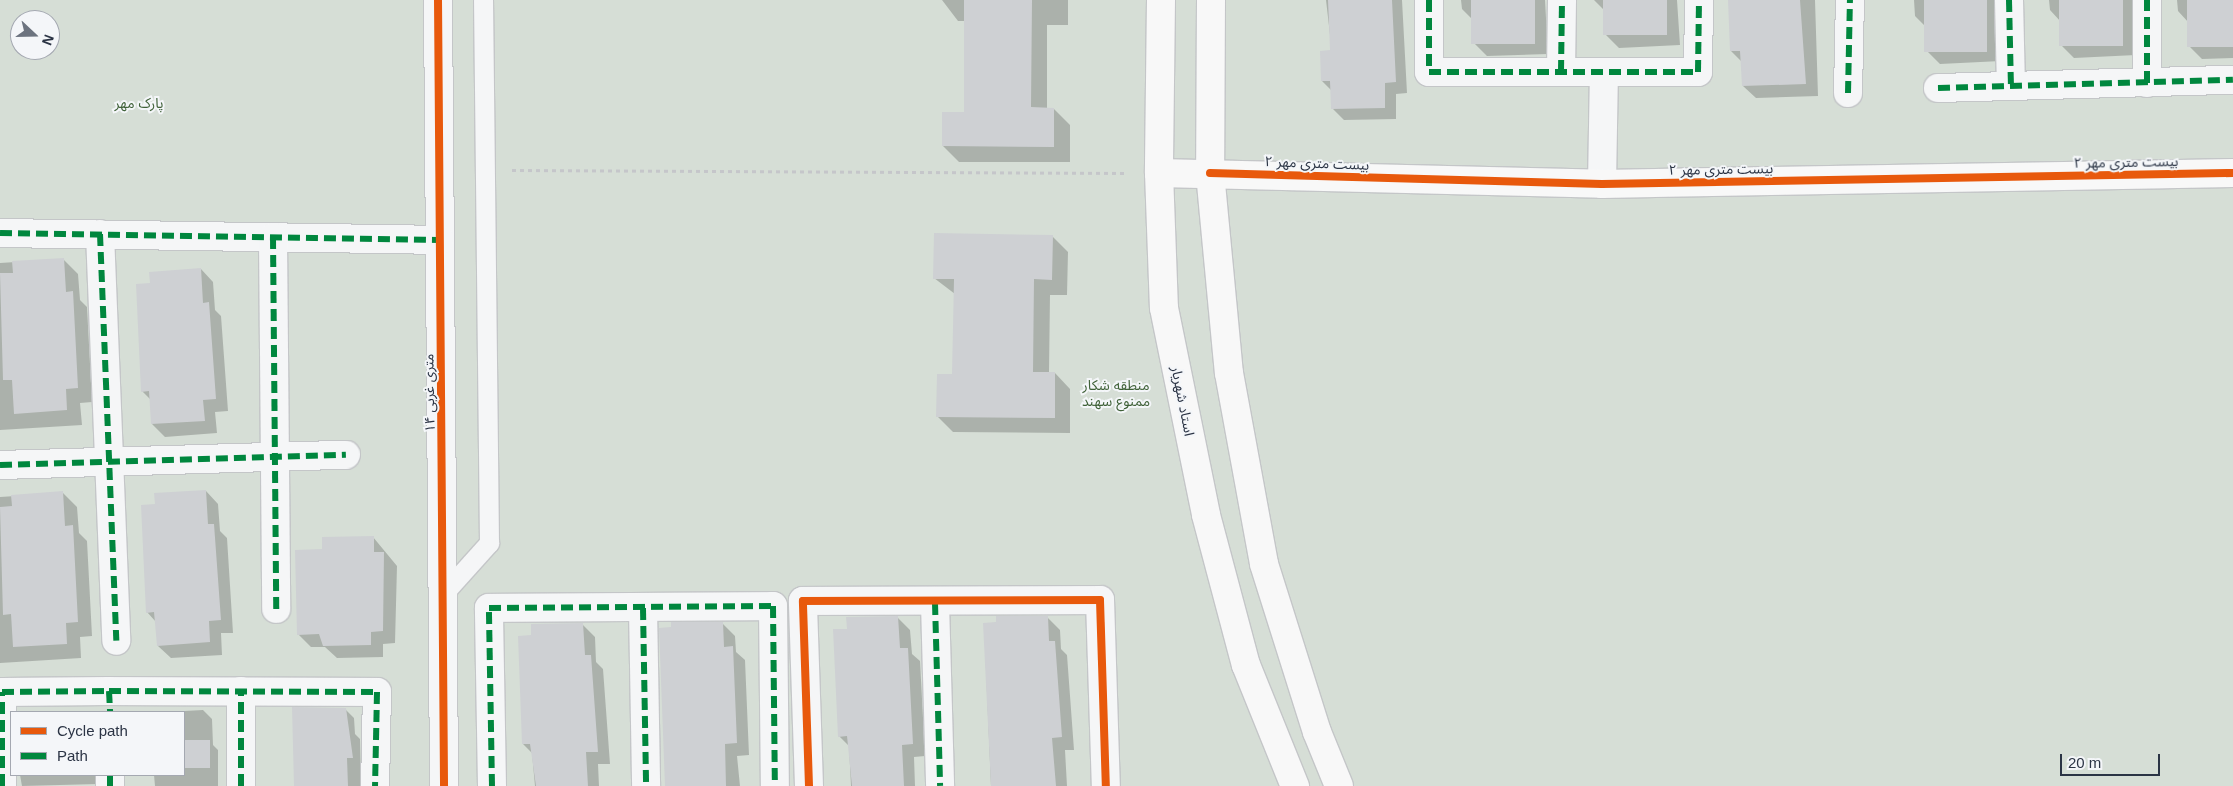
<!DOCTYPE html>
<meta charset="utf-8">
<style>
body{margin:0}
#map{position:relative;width:2233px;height:786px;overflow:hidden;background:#e6e8ea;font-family:Arial,"Noto Sans Arabic",sans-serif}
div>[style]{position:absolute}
.green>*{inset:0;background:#d6ded6}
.shadow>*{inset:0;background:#0003}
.building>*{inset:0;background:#ced0d3;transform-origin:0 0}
.path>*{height:3px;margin-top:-1.5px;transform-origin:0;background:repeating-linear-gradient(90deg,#c5c6ca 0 4px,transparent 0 8px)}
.roads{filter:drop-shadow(1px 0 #c4c6c8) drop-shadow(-1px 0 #c4c6c8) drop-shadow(0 1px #c4c6c8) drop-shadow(0 -1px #c4c6c8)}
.lane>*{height:19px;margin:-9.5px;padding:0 9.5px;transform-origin:9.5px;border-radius:9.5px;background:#f5f6f7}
.street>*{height:28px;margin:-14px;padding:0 14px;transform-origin:14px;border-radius:14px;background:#f5f6f7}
.secondary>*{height:28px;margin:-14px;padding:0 14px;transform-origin:14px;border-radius:14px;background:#f8f8f8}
.quiet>*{height:6px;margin-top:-3px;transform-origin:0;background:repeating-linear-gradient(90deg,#00873e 0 12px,transparent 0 18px)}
.cycleway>*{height:8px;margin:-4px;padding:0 4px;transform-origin:4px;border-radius:4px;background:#e8590c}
span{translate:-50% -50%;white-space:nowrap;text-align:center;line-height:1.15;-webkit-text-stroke:4px #f4f6f9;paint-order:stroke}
.park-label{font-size:14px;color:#3f6138}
.street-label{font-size:14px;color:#2b3445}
.legend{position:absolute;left:10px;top:711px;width:175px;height:65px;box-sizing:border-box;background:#f4f6f9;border:1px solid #a4a8b1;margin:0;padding:6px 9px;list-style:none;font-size:15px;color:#2b3445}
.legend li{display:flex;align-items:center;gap:10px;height:25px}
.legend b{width:25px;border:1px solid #a4a8b1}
.north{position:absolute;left:10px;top:10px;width:50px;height:50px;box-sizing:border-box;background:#f4f6f9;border:1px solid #a4a8b1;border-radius:50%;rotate:111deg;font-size:14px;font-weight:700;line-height:20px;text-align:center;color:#2b3445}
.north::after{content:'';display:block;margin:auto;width:18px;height:22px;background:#6c737f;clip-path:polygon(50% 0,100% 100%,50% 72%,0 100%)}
.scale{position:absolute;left:2060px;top:754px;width:100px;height:22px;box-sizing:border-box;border:2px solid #2b3445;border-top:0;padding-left:6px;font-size:15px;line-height:18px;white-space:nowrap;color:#2b3445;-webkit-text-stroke:4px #f4f6f9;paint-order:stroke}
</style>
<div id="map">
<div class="green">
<i style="clip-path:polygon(evenodd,0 0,2233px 0,2233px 786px,0 786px,0 0,20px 20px,50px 20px,50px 50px,20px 50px,20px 20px,0 0,11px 712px,184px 712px,184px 775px,11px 775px,11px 712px)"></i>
</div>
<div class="shadow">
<i style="clip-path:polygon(942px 0,1068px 0,1068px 25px,1047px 25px,1047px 109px,1054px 109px,1070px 125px,1070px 162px,959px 162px,943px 146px,965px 114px,965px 21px,958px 21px)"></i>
<i style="clip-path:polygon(1326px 0,1402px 0,1407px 93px,1396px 94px,1396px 119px,1344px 120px,1333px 109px,1332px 91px,1322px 81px,1332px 52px)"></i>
<i style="clip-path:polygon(1461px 0,1545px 0,1548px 54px,1487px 56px,1474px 43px,1473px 20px,1462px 9px)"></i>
<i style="clip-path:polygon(1594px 0,1677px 0,1680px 45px,1619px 48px,1606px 35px,1605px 11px)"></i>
<i style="clip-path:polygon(1741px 0,1815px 0,1818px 96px,1756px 98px,1743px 86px,1742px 62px,1731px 51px)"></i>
<i style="clip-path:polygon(1914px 0,1998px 0,2001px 61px,1940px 64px,1927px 51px,1926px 27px,1915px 16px)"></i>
<i style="clip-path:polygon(2049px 0,2133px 0,2136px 55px,2074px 58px,2062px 46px,2061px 22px,2050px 10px)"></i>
<i style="clip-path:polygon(2177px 0,2233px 0,2233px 58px,2202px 59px,2190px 47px,2189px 23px,2178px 11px)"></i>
<i style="clip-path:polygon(1052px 236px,1068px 252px,1067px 295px,1050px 295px,1049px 373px,1055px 373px,1070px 389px,1070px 433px,953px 432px,937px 416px,953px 375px,955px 294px,934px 278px)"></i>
<i style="clip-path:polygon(63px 259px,78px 274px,80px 300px,87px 307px,92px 402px,80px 403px,82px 425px,0 430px,0 263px)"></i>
<i style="clip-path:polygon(201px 269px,213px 282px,215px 310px,221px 316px,228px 411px,215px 412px,217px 433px,165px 437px,152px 424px,151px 400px,142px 391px,151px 284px)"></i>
<i style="clip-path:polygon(206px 491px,218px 504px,220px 531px,227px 538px,233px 633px,221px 633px,222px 655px,171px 658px,158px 646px,156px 622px,147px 612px,156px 506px)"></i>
<i style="clip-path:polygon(63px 493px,77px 507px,79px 533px,87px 541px,92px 636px,80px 637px,81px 658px,0 663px,0 497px)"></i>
<i style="clip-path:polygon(373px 537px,397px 566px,395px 643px,383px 644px,383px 657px,337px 658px,325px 647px,311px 647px,298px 634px,324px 551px)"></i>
<i style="clip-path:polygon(1047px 617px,1060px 630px,1061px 649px,1067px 655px,1074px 750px,1065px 750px,1067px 786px,991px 786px,984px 624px)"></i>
<i style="clip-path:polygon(898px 618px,910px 630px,912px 654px,920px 661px,925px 756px,914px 757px,915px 786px,851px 786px,849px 746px,839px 736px,849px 630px)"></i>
<i style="clip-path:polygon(722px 623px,735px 636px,736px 652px,745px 660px,749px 755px,737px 756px,740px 786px,665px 786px)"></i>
<i style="clip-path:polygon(582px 624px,595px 637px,596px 662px,603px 669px,610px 764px,598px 764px,599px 786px,535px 786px,532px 753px,523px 744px,532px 636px)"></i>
<i style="clip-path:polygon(345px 709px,354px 718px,355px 734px,360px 739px,361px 786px,297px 786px)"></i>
<i style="clip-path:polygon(203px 710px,212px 719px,213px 745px,218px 750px,218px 786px,155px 786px,154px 775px,184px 775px,184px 712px,166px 712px)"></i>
<i style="clip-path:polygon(79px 711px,80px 712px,51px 712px)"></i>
<i style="clip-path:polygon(20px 775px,98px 775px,98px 784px,22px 786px)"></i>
</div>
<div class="building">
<i style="clip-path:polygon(964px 0,1032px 0,1031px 107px,1054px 108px,1054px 147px,942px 146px,942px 112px,964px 112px)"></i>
<i style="clip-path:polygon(1328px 0,1392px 0,1396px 82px,1385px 83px,1385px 108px,1331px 109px,1330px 81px,1321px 81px,1320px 51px,1330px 50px)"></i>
<i style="left:1471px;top:0;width:64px;height:44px"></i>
<i style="left:1603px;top:0;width:64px;height:35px"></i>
<i style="clip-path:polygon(1728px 0,1800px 0,1806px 84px,1742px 86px,1740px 51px,1730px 51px)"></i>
<i style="left:1924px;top:0;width:63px;height:52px"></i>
<i style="left:2059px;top:0;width:64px;height:46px"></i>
<i style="left:2187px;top:0;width:46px;height:47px"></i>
<i style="clip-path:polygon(934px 233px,1053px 235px,1052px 280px,1034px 279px,1033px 372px,1055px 372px,1055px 418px,936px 417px,937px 374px,952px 374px,954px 279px,933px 279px)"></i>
<i style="clip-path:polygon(64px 258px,66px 292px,73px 291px,78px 388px,66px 389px,67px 410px,14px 414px,12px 380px,3px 380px,0 273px,13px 273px,12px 261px)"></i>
<i style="clip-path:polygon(201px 268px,203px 303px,209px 302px,216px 399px,203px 400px,205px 421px,151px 424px,149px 391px,141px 392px,136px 284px,150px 283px,149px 272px)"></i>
<i style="clip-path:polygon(206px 490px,208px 524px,214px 524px,221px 620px,209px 621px,210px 642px,157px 646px,154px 612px,146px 613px,141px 505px,155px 504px,154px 493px)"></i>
<i style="clip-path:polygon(63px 491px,65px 526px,73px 525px,78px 622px,66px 623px,67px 644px,13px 647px,11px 614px,3px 615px,0 507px,12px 506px,11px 495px)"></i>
<i style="clip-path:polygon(374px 536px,374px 552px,384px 552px,383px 631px,371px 632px,371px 645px,323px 646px,319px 634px,297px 635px,295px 550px,322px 549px,322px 537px)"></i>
<i style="clip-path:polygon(898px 616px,900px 648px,908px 648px,913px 744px,902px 745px,904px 786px,852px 786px,847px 736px,838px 737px,833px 629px,847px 629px,846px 617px)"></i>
<i style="clip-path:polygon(996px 616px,1048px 616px,1049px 641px,1055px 641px,1062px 737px,1052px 738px,1056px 786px,991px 786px,983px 623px,996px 622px)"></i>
<i style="clip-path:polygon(671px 622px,723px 622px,724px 647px,733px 646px,737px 743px,725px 744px,726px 786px,665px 786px,659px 628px,671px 627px)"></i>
<i style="clip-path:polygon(583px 623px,585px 655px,591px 655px,598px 752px,586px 752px,588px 786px,536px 786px,530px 744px,522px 744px,518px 636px,531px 635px,531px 624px)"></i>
<i style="clip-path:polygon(292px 707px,346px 708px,353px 758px,347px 758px,348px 786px,294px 786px)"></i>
<i style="left:184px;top:740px;width:26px;height:28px"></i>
</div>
<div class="path">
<i style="left:512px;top:170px;width:616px;rotate:0.28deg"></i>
</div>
<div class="roads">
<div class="lane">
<i style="left:443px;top:594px;width:69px;rotate:-48deg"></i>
<i style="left:489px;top:543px;width:543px;rotate:-90.63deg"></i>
</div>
<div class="street">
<i style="left:438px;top:0;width:786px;rotate:89.56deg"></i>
<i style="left:1429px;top:0;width:72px;rotate:90deg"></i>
<i style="left:1429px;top:72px;width:269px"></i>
<i style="left:1698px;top:72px;width:72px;rotate:-89.2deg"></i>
<i style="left:2009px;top:0;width:85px;rotate:88.7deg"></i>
<i style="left:1561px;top:72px;width:72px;rotate:-89.2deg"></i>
<i style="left:2147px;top:83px;width:83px;rotate:-90deg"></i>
<i style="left:1938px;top:88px;width:295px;rotate:-1.6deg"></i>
<i style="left:1848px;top:93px;width:93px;rotate:-88.8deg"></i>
<i style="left:1602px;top:184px;width:112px;rotate:-89deg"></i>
<i style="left:0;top:233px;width:440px;rotate:0.9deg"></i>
<i style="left:100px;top:234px;width:407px;rotate:87.7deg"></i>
<i style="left:273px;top:237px;width:372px;rotate:89.5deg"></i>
<i style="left:0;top:465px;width:346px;rotate:-1.7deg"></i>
<i style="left:935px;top:603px;width:183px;rotate:88.4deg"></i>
<i style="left:643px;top:608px;width:178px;rotate:89deg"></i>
<i style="left:110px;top:775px;width:11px;rotate:90deg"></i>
<i style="left:2px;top:786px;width:94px;rotate:-90deg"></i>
<i style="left:2px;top:692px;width:107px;rotate:-0.5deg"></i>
<i style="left:109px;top:691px;width:268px;rotate:0.2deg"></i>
<i style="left:377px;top:692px;width:94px;rotate:91.2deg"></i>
<i style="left:241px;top:786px;width:95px;rotate:-90deg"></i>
<i style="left:492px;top:786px;width:178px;rotate:-91deg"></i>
<i style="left:489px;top:608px;width:284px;rotate:-0.4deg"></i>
<i style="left:773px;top:606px;width:180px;rotate:89.4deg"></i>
<i style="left:809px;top:786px;width:185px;rotate:-91.9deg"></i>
<i style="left:803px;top:601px;width:297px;rotate:-0.2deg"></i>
<i style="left:1100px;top:600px;width:186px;rotate:88.2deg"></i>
</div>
<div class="secondary">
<i style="left:1161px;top:0;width:173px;rotate:90.7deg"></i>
<i style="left:1159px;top:173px;width:135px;rotate:87.9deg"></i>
<i style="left:1164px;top:308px;width:211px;rotate:78.5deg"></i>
<i style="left:1206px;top:515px;width:155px;rotate:75.1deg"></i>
<i style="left:1246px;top:665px;width:131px;rotate:68deg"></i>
<i style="left:1211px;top:0;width:173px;rotate:90.3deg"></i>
<i style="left:1210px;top:173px;width:201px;rotate:84.6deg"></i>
<i style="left:1229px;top:373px;width:194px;rotate:79.6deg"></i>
<i style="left:1264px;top:564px;width:176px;rotate:72.5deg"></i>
<i style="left:1317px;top:732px;width:58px;rotate:67.8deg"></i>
<i style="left:1159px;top:173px;width:443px;rotate:1.4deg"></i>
<i style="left:1602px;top:184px;width:631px;rotate:-1deg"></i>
</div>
</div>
<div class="quiet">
<i style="left:1429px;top:0;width:72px;rotate:90deg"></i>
<i style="left:1429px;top:72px;width:269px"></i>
<i style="left:1698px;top:72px;width:72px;rotate:-89.2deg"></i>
<i style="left:2009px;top:0;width:85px;rotate:88.7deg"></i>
<i style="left:1561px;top:72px;width:72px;rotate:-89.2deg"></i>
<i style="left:2147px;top:83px;width:83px;rotate:-90deg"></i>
<i style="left:1938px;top:88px;width:295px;rotate:-1.6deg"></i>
<i style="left:1848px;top:93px;width:93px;rotate:-88.8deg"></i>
<i style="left:0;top:233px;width:440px;rotate:0.9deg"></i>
<i style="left:100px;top:234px;width:407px;rotate:87.7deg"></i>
<i style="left:273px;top:237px;width:372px;rotate:89.5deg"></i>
<i style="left:0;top:465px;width:346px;rotate:-1.7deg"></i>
<i style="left:935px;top:603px;width:183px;rotate:88.4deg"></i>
<i style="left:643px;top:608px;width:178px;rotate:89deg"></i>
<i style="left:109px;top:691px;width:21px;rotate:87deg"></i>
<i style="left:110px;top:775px;width:11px;rotate:90deg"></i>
<i style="left:2px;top:786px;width:94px;rotate:-90deg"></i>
<i style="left:2px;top:692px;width:107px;rotate:-0.5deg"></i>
<i style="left:109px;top:691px;width:268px;rotate:0.2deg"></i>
<i style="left:377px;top:692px;width:94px;rotate:91.2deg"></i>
<i style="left:241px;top:786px;width:95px;rotate:-90deg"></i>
<i style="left:492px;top:786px;width:178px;rotate:-91deg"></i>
<i style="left:489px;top:608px;width:284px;rotate:-0.4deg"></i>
<i style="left:773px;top:606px;width:180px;rotate:89.4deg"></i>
</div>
<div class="cycleway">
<i style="left:438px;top:0;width:786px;rotate:89.56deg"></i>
<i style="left:1210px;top:173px;width:392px;rotate:1.6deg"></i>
<i style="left:1602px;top:184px;width:631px;rotate:-1deg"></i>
<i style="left:809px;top:786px;width:185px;rotate:-91.9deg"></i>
<i style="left:803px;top:601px;width:297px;rotate:-0.2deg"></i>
<i style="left:1100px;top:600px;width:186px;rotate:88.2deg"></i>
</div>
<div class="park-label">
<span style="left:139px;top:103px">پارک مهر</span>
<span style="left:1116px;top:393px">منطقه شکار<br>ممنوع سهند</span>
</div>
<div class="street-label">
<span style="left:2126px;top:162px;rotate:-1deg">بیست متری مهر ۲</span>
<span style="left:1317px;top:163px;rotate:2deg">بیست متری مهر ۲</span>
<span style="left:1721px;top:169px;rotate:-1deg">بیست متری مهر ۲</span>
<span style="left:429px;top:393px;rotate:-91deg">۱۴ متری غربی</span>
<span style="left:1183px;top:401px;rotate:79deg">استاد شهریار</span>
</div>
<ul class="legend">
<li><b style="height:6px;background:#e8590c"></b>Cycle path</li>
<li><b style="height:6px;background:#00873e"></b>Path</li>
</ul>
<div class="north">N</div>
<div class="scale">20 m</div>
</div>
